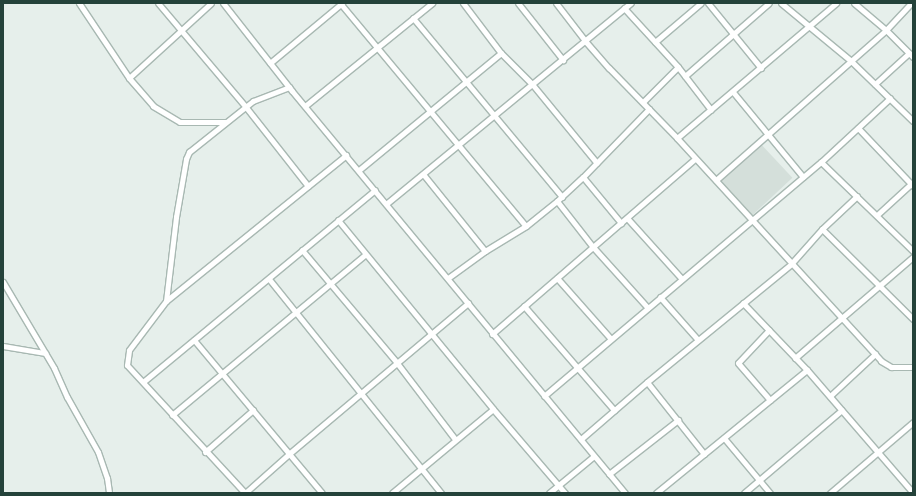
<!DOCTYPE html>
<style>
body{margin:0}
#map{position:relative;width:916px;height:496px;overflow:hidden;background:#e6efeb;font-family:"Source Sans 3",sans-serif}
div>[style]{position:absolute}
.built>*{inset:0;background:#d4dfda;transform-origin:0 0}
.roads{filter:drop-shadow(1px 0 #a8b8b2) drop-shadow(-1px 0 #a8b8b2) drop-shadow(0 1px #a8b8b2) drop-shadow(0 -1px #a8b8b2)}
.street>*{height:5px;margin:-2.5px;padding:0 2.5px;transform-origin:2.5px;border-radius:2.5px;background:#fff}
span{translate:-50% -50%;white-space:nowrap;text-align:center;line-height:1.15;-webkit-text-stroke:3px #f7fbf9;paint-order:stroke}
.frame{position:absolute;inset:0;border:4px solid #24423a;pointer-events:none}
</style>
<div id="map">
<div class="built">
<i style="left:759px;top:142px;width:49px;height:57px;rotate:47deg"></i>
</div>
<div class="roads">
<div class="street">
<i style="left:79px;top:3px;width:90px;rotate:56.3deg"></i>
<i style="left:129px;top:78px;width:37px;rotate:49deg"></i>
<i style="left:153px;top:106px;width:31px;rotate:31deg"></i>
<i style="left:180px;top:122px;width:45px"></i>
<i style="left:158px;top:3px;width:135px;rotate:49.8deg"></i>
<i style="left:245px;top:106px;width:102px;rotate:51.8deg"></i>
<i style="left:223px;top:3px;width:112px;rotate:51.9deg"></i>
<i style="left:292px;top:91px;width:522px;rotate:50.36deg"></i>
<i style="left:340px;top:3px;width:290px;rotate:50.2deg"></i>
<i style="left:463px;top:3px;width:63px;rotate:52.8deg"></i>
<i style="left:501px;top:53px;width:44px;rotate:45deg"></i>
<i style="left:532px;top:84px;width:102px;rotate:50.6deg"></i>
<i style="left:518px;top:3px;width:73px;rotate:51.7deg"></i>
<i style="left:556px;top:3px;width:49px;rotate:52.4deg"></i>
<i style="left:586px;top:42px;width:35px;rotate:49deg"></i>
<i style="left:609px;top:68px;width:98px;rotate:45.8deg"></i>
<i style="left:677px;top:138px;width:302px;rotate:47.5deg"></i>
<i style="left:881px;top:361px;width:12px;rotate:31deg"></i>
<i style="left:891px;top:367px;width:22px"></i>
<i style="left:708px;top:3px;width:84px;rotate:50.8deg"></i>
<i style="left:781px;top:3px;width:91px;rotate:39.6deg"></i>
<i style="left:851px;top:61px;width:86px;rotate:44.1deg"></i>
<i style="left:854px;top:3px;width:42px;rotate:40.2deg"></i>
<i style="left:886px;top:30px;width:38px;rotate:45deg"></i>
<i style="left:624px;top:8px;width:80px;rotate:47.5deg"></i>
<i style="left:678px;top:67px;width:54px;rotate:52.5deg"></i>
<i style="left:413px;top:18px;width:233px;rotate:50.2deg"></i>
<i style="left:655px;top:42px;width:60px;rotate:-40.3deg"></i>
<i style="left:270px;top:63px;width:94px;rotate:-39.8deg"></i>
<i style="left:685px;top:76px;width:111px;rotate:-41deg"></i>
<i style="left:129px;top:78px;width:111px;rotate:-42.4deg"></i>
<i style="left:875px;top:84px;width:46px;rotate:-42.4deg"></i>
<i style="left:733px;top:92px;width:110px;rotate:50.5deg"></i>
<i style="left:643px;top:102px;width:49px;rotate:-45deg"></i>
<i style="left:305px;top:106px;width:164px;rotate:-39deg"></i>
<i style="left:858px;top:128px;width:80px;rotate:46.5deg"></i>
<i style="left:677px;top:138px;width:209px;rotate:-40.3deg"></i>
<i style="left:821px;top:162px;width:128px;rotate:44.1deg"></i>
<i style="left:359px;top:170px;width:184px;rotate:-39.5deg"></i>
<i style="left:423px;top:174px;width:99px;rotate:51.2deg"></i>
<i style="left:583px;top:177px;width:60px;rotate:50.4deg"></i>
<i style="left:716px;top:180px;width:227px;rotate:-41.4deg"></i>
<i style="left:886px;top:30px;width:37px;rotate:-47deg"></i>
<i style="left:557px;top:201px;width:58px;rotate:52deg"></i>
<i style="left:593px;top:247px;width:82px;rotate:48deg"></i>
<i style="left:386px;top:204px;width:317px;rotate:-39.4deg"></i>
<i style="left:877px;top:215px;width:49px;rotate:-42.5deg"></i>
<i style="left:627px;top:218px;width:82px;rotate:48deg"></i>
<i style="left:338px;top:220px;width:244px;rotate:50.6deg"></i>
<i style="left:493px;top:409px;width:111px;rotate:49.4deg"></i>
<i style="left:822px;top:229px;width:128px;rotate:44.7deg"></i>
<i style="left:302px;top:250px;width:148px;rotate:49.9deg"></i>
<i style="left:397px;top:363px;width:96px;rotate:52.7deg"></i>
<i style="left:448px;top:278px;width:46px;rotate:-36.1deg"></i>
<i style="left:485px;top:251px;width:48px;rotate:-31.4deg"></i>
<i style="left:526px;top:226px;width:40px;rotate:-39deg"></i>
<i style="left:557px;top:201px;width:35px;rotate:-43deg"></i>
<i style="left:583px;top:177px;width:95px;rotate:-45.9deg"></i>
<i style="left:557px;top:278px;width:81px;rotate:48.5deg"></i>
<i style="left:269px;top:279px;width:275px;rotate:51.2deg"></i>
<i style="left:3px;top:282px;width:100px;rotate:59.3deg"></i>
<i style="left:54px;top:368px;width:32px;rotate:66deg"></i>
<i style="left:67px;top:397px;width:63px;rotate:60.6deg"></i>
<i style="left:98px;top:452px;width:28px;rotate:71deg"></i>
<i style="left:107px;top:478px;width:15px;rotate:82deg"></i>
<i style="left:660px;top:297px;width:57px;rotate:48.5deg"></i>
<i style="left:166px;top:301px;width:85px;rotate:-83.2deg"></i>
<i style="left:176px;top:217px;width:59px;rotate:-80.2deg"></i>
<i style="left:186px;top:159px;width:8px;rotate:-67deg"></i>
<i style="left:189px;top:152px;width:82px;rotate:-38.6deg"></i>
<i style="left:253px;top:101px;width:39px;rotate:-21deg"></i>
<i style="left:743px;top:303px;width:93px;rotate:46.3deg"></i>
<i style="left:807px;top:370px;width:162px;rotate:49.2deg"></i>
<i style="left:524px;top:306px;width:138px;rotate:49.1deg"></i>
<i style="left:769px;top:330px;width:45px;rotate:133.2deg"></i>
<i style="left:738px;top:363px;width:49px;rotate:49.1deg"></i>
<i style="left:492px;top:334px;width:268px;rotate:-40.8deg"></i>
<i style="left:194px;top:340px;width:199px;rotate:50.1deg"></i>
<i style="left:3px;top:346px;width:43px;rotate:9.5deg"></i>
<i style="left:795px;top:358px;width:155px;rotate:-40.6deg"></i>
<i style="left:143px;top:382px;width:301px;rotate:-39.6deg"></i>
<i style="left:647px;top:382px;width:92px;rotate:51.6deg"></i>
<i style="left:544px;top:396px;width:363px;rotate:-40.2deg"></i>
<i style="left:821px;top:162px;width:94px;rotate:-42.8deg"></i>
<i style="left:830px;top:396px;width:62px;rotate:-43deg"></i>
<i style="left:172px;top:415px;width:251px;rotate:-39.7deg"></i>
<i style="left:724px;top:438px;width:72px;rotate:50.1deg"></i>
<i style="left:581px;top:439px;width:87px;rotate:-40.8deg"></i>
<i style="left:647px;top:382px;width:186px;rotate:-39.3deg"></i>
<i style="left:791px;top:264px;width:47px;rotate:-48.5deg"></i>
<i style="left:822px;top:229px;width:48px;rotate:-43.3deg"></i>
<i style="left:205px;top:452px;width:64px;rotate:-41.2deg"></i>
<i style="left:609px;top:474px;width:88px;rotate:-38deg"></i>
<i style="left:245px;top:493px;width:174px;rotate:-132.7deg"></i>
<i style="left:127px;top:365px;width:15px;rotate:-82deg"></i>
<i style="left:129px;top:350px;width:61px;rotate:-52.9deg"></i>
<i style="left:166px;top:301px;width:232px;rotate:-39deg"></i>
<i style="left:245px;top:493px;width:60px;rotate:-41.6deg"></i>
<i style="left:290px;top:453px;width:233px;rotate:-40.1deg"></i>
<i style="left:392px;top:493px;width:131px;rotate:-39.7deg"></i>
<i style="left:549px;top:493px;width:58px;rotate:-39.4deg"></i>
<i style="left:656px;top:493px;width:195px;rotate:-39.2deg"></i>
<i style="left:744px;top:493px;width:128px;rotate:-40.3deg"></i>
<i style="left:830px;top:493px;width:109px;rotate:-40.5deg"></i>
</div>
</div>
<div class="frame"></div>
</div>
